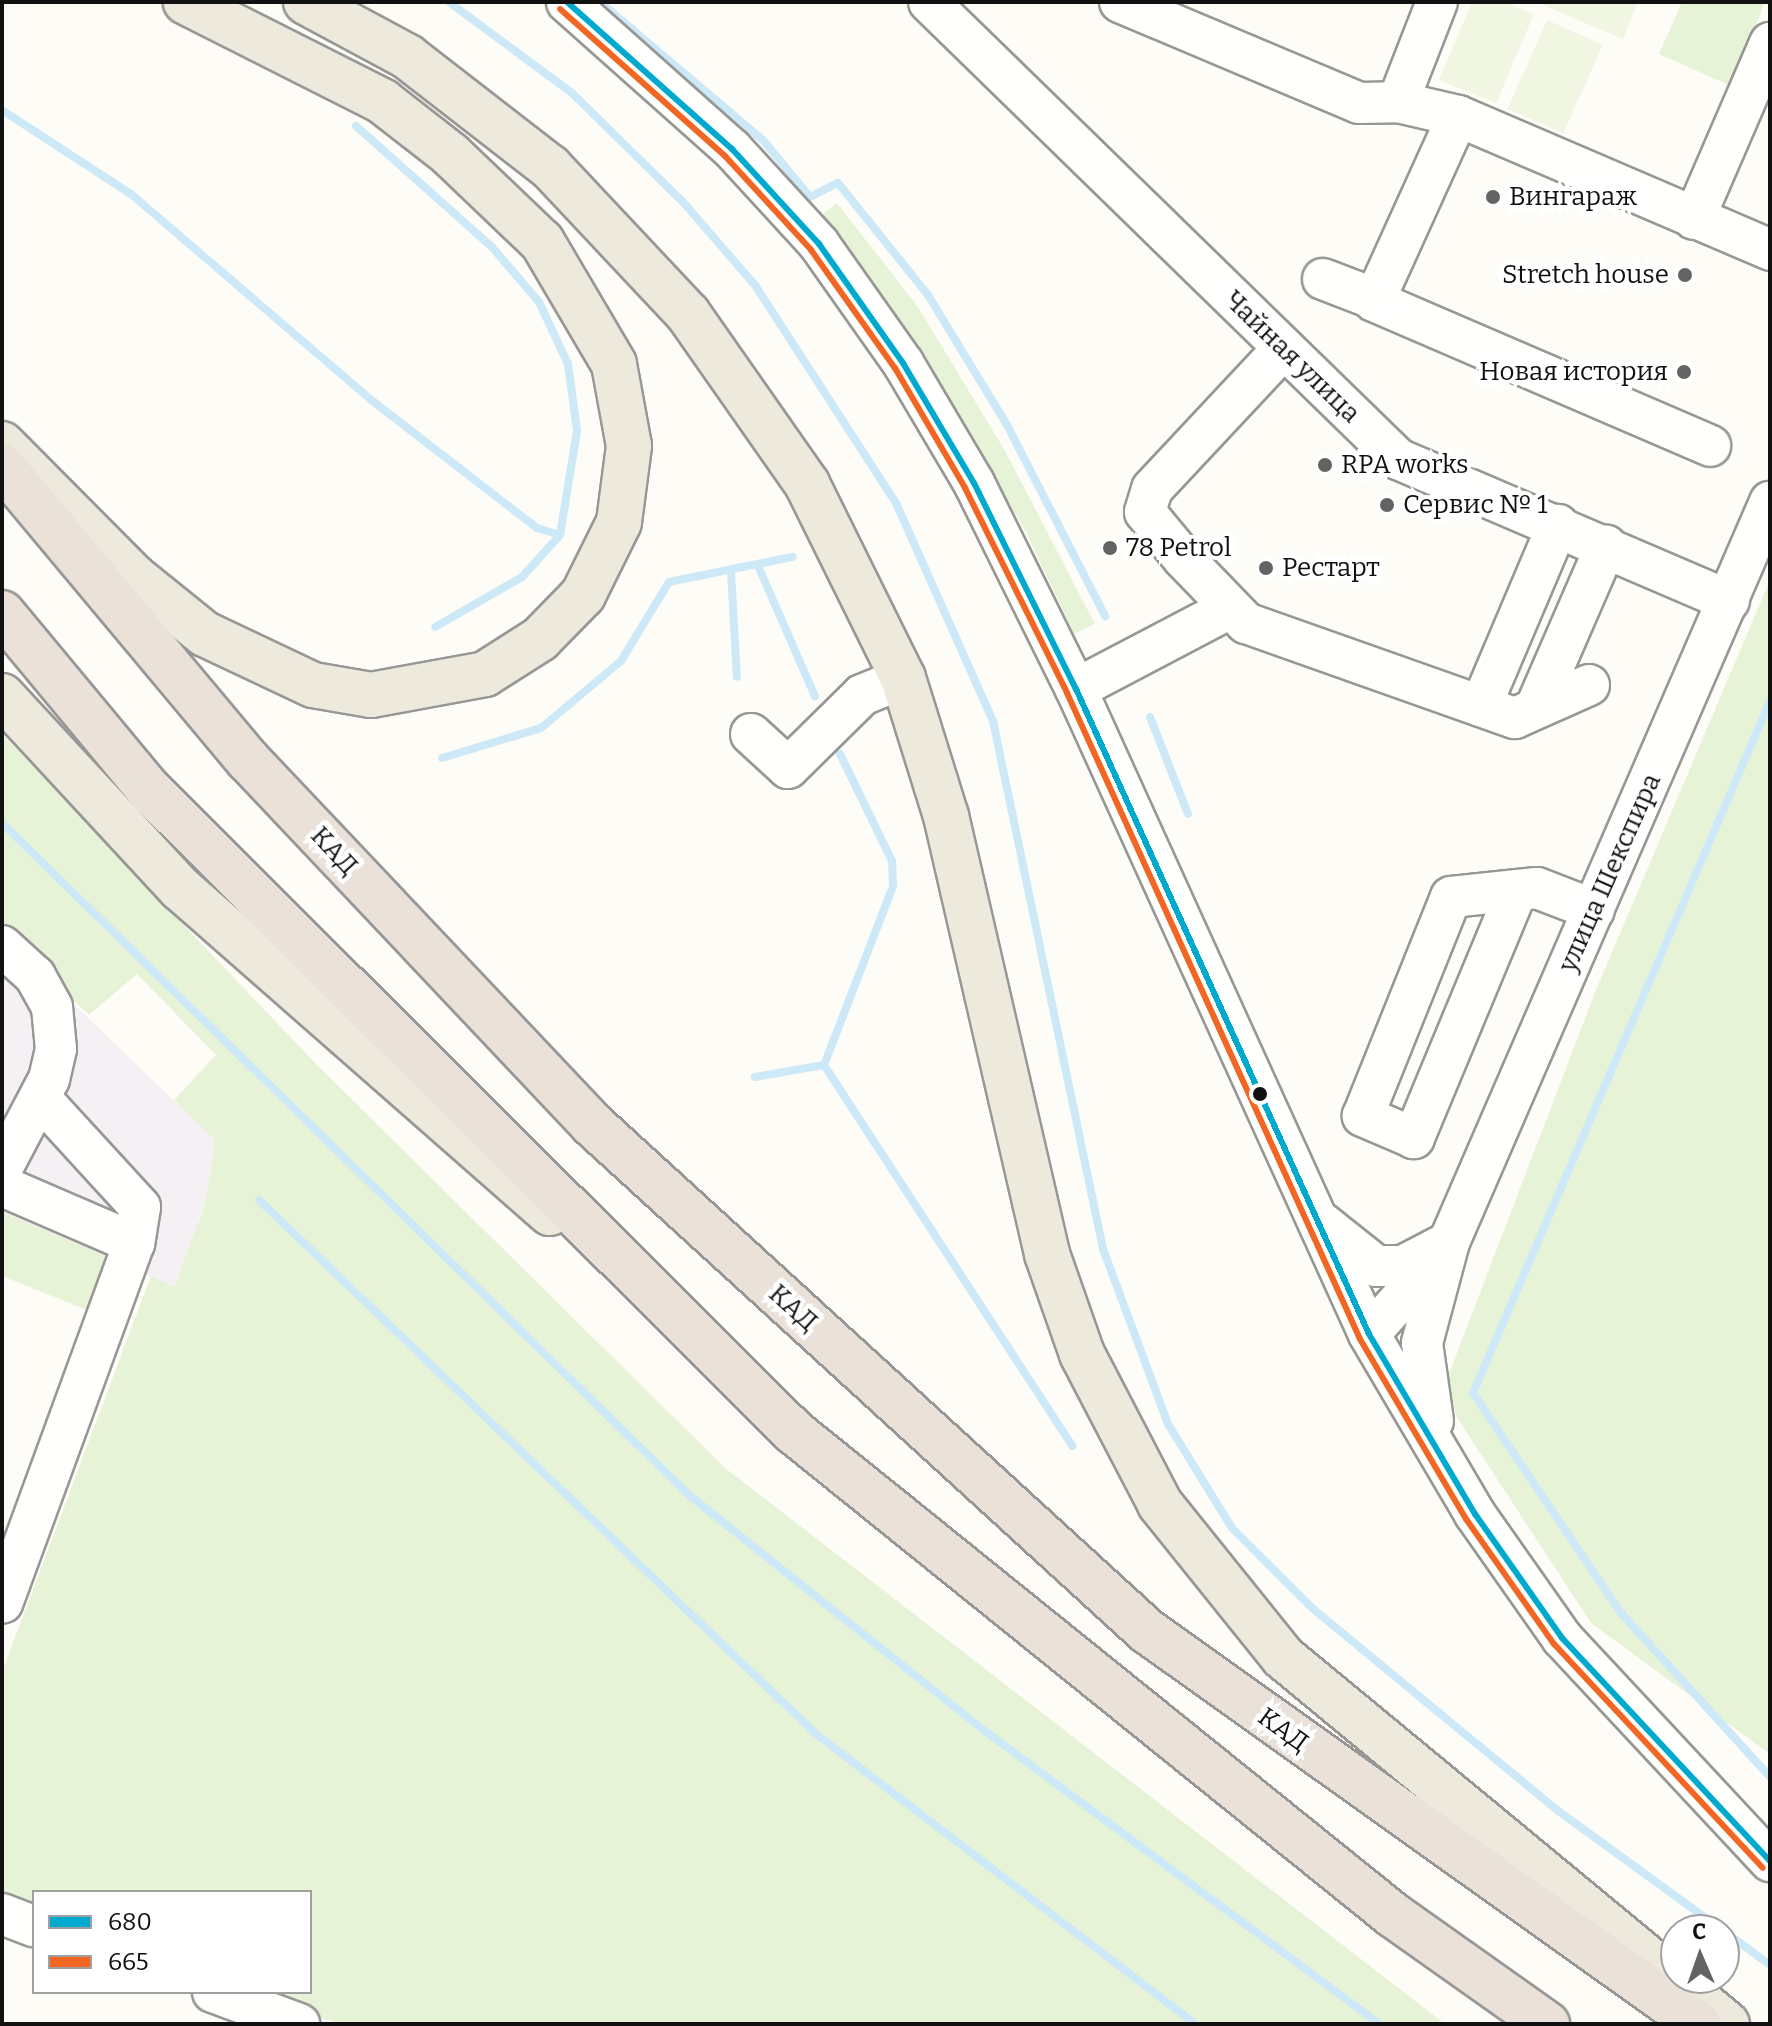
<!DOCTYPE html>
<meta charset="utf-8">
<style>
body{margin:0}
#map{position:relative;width:1772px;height:2026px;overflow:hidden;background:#fdfcf7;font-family:Bitter,serif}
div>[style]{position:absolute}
.industrial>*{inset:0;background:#f5f0f3}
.green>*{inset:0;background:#e7f3d7}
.pitch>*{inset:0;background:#f0f6e1;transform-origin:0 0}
.stream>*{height:8px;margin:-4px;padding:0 4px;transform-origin:4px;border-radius:4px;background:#cde8f7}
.roads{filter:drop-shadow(2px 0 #979795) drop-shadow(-2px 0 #979795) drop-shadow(0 2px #979795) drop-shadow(0 -2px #979795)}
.minor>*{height:40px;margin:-20px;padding:0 20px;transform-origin:20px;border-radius:20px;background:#fffffe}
.major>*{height:44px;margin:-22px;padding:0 22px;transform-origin:22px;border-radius:22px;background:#ede9dc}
.highway>*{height:44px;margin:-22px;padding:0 22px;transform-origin:22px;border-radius:22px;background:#eae1d8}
.bus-1>*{height:6px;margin:-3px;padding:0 3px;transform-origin:3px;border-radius:3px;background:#00a9ce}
.bus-2>*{height:6px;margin:-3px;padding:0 3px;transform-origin:3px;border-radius:3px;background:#f26522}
.dots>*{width:22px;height:22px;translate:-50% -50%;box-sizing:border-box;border:4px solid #fff;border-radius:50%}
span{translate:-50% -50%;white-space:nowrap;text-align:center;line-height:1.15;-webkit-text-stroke:8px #fff;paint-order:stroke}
.poi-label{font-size:26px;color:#111}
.left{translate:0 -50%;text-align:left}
.right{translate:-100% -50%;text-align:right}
.street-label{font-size:26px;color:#111}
.frame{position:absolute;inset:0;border:4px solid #111;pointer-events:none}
.legend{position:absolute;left:32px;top:1890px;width:280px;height:104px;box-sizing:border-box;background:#fff;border:2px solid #a0a0a0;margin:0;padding:10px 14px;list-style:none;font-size:24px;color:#111}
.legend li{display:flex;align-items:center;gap:16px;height:40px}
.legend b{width:40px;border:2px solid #a0a0a0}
.north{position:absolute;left:1660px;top:1914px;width:80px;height:80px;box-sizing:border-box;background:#fff;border:2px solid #a0a0a0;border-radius:50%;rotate:358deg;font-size:22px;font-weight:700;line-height:32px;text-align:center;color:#111}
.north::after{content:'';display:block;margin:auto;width:28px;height:36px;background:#646362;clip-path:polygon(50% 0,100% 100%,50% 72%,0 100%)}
</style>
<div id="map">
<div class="industrial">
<i style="clip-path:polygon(2px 935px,215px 1140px,206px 1200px,174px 1287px,2px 1212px)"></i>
</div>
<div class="green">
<i style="clip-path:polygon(1682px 2px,1765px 2px,1731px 86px,1659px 54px)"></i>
<i style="clip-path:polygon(837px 203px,918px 307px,1004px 449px,1095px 624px,1074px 634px,1026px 532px,916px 342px,823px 214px)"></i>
<i style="clip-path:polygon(1770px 580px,1770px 1754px,1591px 1623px,1456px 1416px,1447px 1379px,1596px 990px)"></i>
<i style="clip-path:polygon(2px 734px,316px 1064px,725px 1468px,1445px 2024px,338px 2024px,254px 1992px,310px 1992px,310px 1892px,34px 1892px,34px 1909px,2px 1897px,2px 1672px,151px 1276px,174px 1287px,206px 1201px,215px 1140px,174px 1100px,216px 1055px,137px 974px,89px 1015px,2px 935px)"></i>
<i style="clip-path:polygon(2px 1212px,112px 1259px,92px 1312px,2px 1276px)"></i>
</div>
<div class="pitch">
<i style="clip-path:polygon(1472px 2px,1504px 2px,1534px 14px,1496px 103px,1439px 80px)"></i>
<i style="clip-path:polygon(1536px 2px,1638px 2px,1623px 39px)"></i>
<i style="left:1547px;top:20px;width:61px;height:97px;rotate:24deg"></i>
</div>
<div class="stream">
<i style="left:449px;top:2px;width:153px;rotate:36.5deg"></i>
<i style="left:572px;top:93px;width:156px;rotate:44.5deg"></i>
<i style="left:683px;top:202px;width:110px;rotate:49.1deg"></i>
<i style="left:755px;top:285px;width:260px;rotate:57.1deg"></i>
<i style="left:896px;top:503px;width:239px;rotate:66deg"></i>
<i style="left:993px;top:721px;width:539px;rotate:78.23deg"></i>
<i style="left:1103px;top:1249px;width:187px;rotate:69.6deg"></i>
<i style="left:1168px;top:1424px;width:122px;rotate:58.4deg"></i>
<i style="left:1232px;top:1528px;width:113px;rotate:45deg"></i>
<i style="left:1312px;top:1608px;width:318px;rotate:39.5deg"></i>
<i style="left:1557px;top:1810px;width:204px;rotate:36deg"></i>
<i style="left:600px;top:2px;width:214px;rotate:40.3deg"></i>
<i style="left:763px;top:140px;width:74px;rotate:50.5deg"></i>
<i style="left:810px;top:197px;width:31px;rotate:-27deg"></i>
<i style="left:838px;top:183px;width:144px;rotate:51.2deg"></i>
<i style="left:928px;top:295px;width:152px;rotate:58.7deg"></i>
<i style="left:1007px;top:425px;width:215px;rotate:62.8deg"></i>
<i style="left:2px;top:110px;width:154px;rotate:33.1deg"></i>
<i style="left:131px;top:194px;width:315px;rotate:40.6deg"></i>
<i style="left:370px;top:399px;width:211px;rotate:37.7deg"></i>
<i style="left:537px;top:528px;width:24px;rotate:17deg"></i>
<i style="left:356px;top:126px;width:182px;rotate:41.7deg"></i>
<i style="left:492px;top:247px;width:72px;rotate:49.5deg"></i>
<i style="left:539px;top:302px;width:68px;rotate:64.9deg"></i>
<i style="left:568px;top:364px;width:68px;rotate:82.3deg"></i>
<i style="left:577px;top:431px;width:105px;rotate:99.3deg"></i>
<i style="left:560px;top:535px;width:57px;rotate:132.1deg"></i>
<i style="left:522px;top:577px;width:100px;rotate:150.1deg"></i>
<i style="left:759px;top:568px;width:140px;rotate:66.4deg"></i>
<i style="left:731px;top:571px;width:106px;rotate:86.8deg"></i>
<i style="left:1770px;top:701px;width:753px;rotate:113.23deg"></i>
<i style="left:1473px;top:1393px;width:264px;rotate:56.1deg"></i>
<i style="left:1620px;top:1612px;width:223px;rotate:47.7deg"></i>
<i style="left:1150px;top:717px;width:104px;rotate:68.6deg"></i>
<i style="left:442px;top:758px;width:103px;rotate:-16.9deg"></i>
<i style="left:541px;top:728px;width:104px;rotate:-39.9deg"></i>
<i style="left:621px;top:661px;width:92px;rotate:-58.7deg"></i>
<i style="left:669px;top:582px;width:126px;rotate:-11.5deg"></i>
<i style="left:2px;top:823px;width:961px;rotate:44.37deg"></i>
<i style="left:689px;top:1495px;width:379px;rotate:38.6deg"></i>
<i style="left:985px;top:1731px;width:491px;rotate:36.6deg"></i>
<i style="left:824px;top:1065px;width:455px;rotate:56.9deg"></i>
<i style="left:755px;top:1077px;width:70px;rotate:-9.9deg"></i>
<i style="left:824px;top:1065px;width:192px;rotate:-68.9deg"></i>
<i style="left:893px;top:886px;width:25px;rotate:-92deg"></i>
<i style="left:892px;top:861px;width:119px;rotate:-115.9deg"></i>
<i style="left:259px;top:1200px;width:772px;rotate:43.79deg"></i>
<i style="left:816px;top:1734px;width:477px;rotate:37.4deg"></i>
<i style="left:1724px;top:1931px;width:57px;rotate:36.5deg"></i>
</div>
<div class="roads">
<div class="minor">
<i style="left:567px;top:2px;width:221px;rotate:41.7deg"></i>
<i style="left:732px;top:149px;width:129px;rotate:47.5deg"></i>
<i style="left:819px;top:244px;width:146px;rotate:54.8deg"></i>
<i style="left:903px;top:363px;width:139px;rotate:59.4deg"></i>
<i style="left:974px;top:483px;width:230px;rotate:63.7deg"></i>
<i style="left:1076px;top:689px;width:708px;rotate:65.57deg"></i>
<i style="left:1369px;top:1334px;width:209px;rotate:59.5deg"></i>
<i style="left:1475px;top:1514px;width:151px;rotate:54.9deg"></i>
<i style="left:1562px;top:1638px;width:305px;rotate:47deg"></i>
<i style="left:929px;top:2px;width:655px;rotate:44.26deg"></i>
<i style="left:1398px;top:459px;width:360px;rotate:23.2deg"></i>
<i style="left:1120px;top:2px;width:259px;rotate:22.9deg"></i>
<i style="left:1359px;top:103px;width:39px;rotate:-1deg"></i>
<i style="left:1398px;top:102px;width:62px;rotate:13.1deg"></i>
<i style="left:1458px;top:116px;width:340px;rotate:23.2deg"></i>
<i style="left:1398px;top:102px;width:107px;rotate:-68.7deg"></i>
<i style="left:1458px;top:116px;width:203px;rotate:114.4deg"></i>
<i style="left:1374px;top:301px;width:366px;rotate:23.3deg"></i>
<i style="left:1694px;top:219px;width:192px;rotate:-66.6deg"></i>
<i style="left:1323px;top:279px;width:56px;rotate:21deg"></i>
<i style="left:1282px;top:350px;width:190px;rotate:133.1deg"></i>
<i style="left:1152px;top:489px;width:24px;rotate:107deg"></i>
<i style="left:1145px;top:512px;width:60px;rotate:50.4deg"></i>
<i style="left:1183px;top:558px;width:91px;rotate:45.9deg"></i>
<i style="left:1246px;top:623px;width:285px;rotate:19.5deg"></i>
<i style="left:1515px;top:718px;width:81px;rotate:-24deg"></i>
<i style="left:1076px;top:689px;width:174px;rotate:-27.7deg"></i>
<i style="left:1481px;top:706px;width:197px;rotate:-67deg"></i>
<i style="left:1536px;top:707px;width:176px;rotate:-66.5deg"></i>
<i style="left:751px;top:734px;width:50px;rotate:42.6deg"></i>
<i style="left:788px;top:768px;width:104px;rotate:-44.6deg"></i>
<i style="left:862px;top:695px;width:44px;rotate:-22.5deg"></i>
<i style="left:1517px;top:890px;width:269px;rotate:112.6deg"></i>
<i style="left:1414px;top:1138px;width:56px;rotate:-156.7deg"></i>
<i style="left:1363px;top:1116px;width:236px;rotate:-68.1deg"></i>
<i style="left:1451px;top:897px;width:86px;rotate:-6deg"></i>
<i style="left:1537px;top:888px;width:61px;rotate:21.1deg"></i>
<i style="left:2px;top:946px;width:45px;rotate:42.3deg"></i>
<i style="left:35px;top:976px;width:35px;rotate:61deg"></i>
<i style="left:52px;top:1007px;width:42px;rotate:84.6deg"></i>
<i style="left:56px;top:1049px;width:31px;rotate:103deg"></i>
<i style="left:49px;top:1079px;width:101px;rotate:117.8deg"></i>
<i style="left:40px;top:1098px;width:148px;rotate:47.5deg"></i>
<i style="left:140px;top:1207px;width:36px;rotate:99deg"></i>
<i style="left:2px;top:1186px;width:144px;rotate:23.4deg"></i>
<i style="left:134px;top:1243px;width:383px;rotate:110.1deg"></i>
<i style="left:1322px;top:1223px;width:69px;rotate:38.5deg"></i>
<i style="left:1376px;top:1266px;width:27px"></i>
<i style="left:1403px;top:1266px;width:52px;rotate:-27.6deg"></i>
<i style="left:1369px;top:1334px;width:103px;rotate:-47.8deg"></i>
<i style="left:1433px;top:1421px;width:79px;rotate:-98deg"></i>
<i style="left:1422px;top:1343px;width:105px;rotate:-75deg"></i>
<i style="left:1449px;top:1242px;width:807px;rotate:-66.55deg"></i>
<i style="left:2px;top:1914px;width:34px;rotate:21deg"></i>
<i style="left:213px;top:1992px;width:92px;rotate:20.4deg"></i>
</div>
<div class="major">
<i style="left:306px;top:2px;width:116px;rotate:28.3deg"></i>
<i style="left:408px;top:57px;width:180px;rotate:37.8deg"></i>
<i style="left:550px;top:167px;width:202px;rotate:46.8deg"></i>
<i style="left:688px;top:314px;width:208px;rotate:55deg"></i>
<i style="left:807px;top:484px;width:216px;rotate:63.7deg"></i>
<i style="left:903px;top:678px;width:145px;rotate:72.7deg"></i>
<i style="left:946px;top:816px;width:449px;rotate:77deg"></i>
<i style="left:1047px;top:1254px;width:106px;rotate:70.7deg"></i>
<i style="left:1082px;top:1354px;width:169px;rotate:62.5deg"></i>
<i style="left:1160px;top:1504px;width:196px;rotate:51.2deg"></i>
<i style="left:1283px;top:1657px;width:576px;rotate:39.58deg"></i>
<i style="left:2px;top:444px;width:187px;rotate:45.2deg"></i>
<i style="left:134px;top:577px;width:91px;rotate:38.8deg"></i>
<i style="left:205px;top:634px;width:119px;rotate:25.3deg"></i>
<i style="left:313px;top:685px;width:59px;rotate:9.8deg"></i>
<i style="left:371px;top:695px;width:116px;rotate:-10.4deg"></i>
<i style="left:485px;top:674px;width:65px;rotate:-32.5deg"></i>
<i style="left:540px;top:639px;width:62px;rotate:-45.7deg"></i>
<i style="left:583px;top:595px;width:81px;rotate:-63.7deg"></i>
<i style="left:619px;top:522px;width:77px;rotate:-82.5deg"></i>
<i style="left:629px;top:446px;width:83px;rotate:-100.4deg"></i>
<i style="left:614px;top:364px;width:142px;rotate:-120.5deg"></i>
<i style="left:542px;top:242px;width:127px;rotate:-136.3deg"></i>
<i style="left:450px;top:154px;width:86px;rotate:-142.1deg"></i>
<i style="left:382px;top:101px;width:220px;rotate:-153.2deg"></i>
<i style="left:2px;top:696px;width:263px;rotate:47.2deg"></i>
<i style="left:181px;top:889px;width:491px;rotate:41.3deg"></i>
</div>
<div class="highway">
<i style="left:2px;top:466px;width:383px;rotate:50.1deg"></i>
<i style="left:248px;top:760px;width:502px;rotate:46.61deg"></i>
<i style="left:593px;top:1125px;width:750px;rotate:42.41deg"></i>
<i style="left:1147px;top:1631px;width:677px;rotate:35.5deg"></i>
<i style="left:2px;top:613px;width:230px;rotate:50.3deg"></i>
<i style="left:149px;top:790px;width:910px;rotate:44.87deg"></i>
<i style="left:794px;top:1432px;width:769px;rotate:38.88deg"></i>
<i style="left:1393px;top:1915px;width:189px;rotate:35.3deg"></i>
</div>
</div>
<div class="bus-1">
<i style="left:567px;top:2px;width:221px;rotate:41.7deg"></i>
<i style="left:732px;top:149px;width:129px;rotate:47.5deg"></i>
<i style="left:819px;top:244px;width:146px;rotate:54.8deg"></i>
<i style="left:903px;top:363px;width:139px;rotate:59.4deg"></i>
<i style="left:974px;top:483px;width:230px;rotate:63.7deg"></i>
<i style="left:1076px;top:689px;width:708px;rotate:65.57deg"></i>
<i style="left:1369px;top:1334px;width:209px;rotate:59.5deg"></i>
<i style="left:1475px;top:1514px;width:151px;rotate:54.9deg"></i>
<i style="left:1562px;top:1638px;width:305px;rotate:47deg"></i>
</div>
<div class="bus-2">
<i style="left:560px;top:9px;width:221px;rotate:41.7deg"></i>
<i style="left:725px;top:156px;width:127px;rotate:47.5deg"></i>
<i style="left:811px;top:250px;width:145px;rotate:54.6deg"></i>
<i style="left:895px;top:368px;width:139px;rotate:59.7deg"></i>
<i style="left:965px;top:488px;width:229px;rotate:63.5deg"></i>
<i style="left:1067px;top:693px;width:709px;rotate:65.6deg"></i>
<i style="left:1360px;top:1339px;width:209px;rotate:59.5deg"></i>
<i style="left:1466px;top:1519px;width:153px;rotate:54.9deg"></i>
<i style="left:1554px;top:1644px;width:306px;rotate:47deg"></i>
</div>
<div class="dots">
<i style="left:1493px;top:197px;background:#646362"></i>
<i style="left:1685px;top:275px;background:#646362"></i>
<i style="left:1684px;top:372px;background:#646362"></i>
<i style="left:1325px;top:465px;background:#646362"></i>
<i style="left:1387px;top:505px;background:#646362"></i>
<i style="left:1110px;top:548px;background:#646362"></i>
<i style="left:1266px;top:568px;background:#646362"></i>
<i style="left:1260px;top:1094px;background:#111"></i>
</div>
<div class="poi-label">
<span class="left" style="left:1509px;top:197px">Вингараж</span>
<span class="right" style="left:1669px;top:275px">Stretch house</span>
<span class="right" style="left:1668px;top:372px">Новая история</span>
<span class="left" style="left:1341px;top:465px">RPA works</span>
<span class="left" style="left:1403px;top:505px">Сервис № 1</span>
<span class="left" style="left:1126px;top:548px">78 Petrol</span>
<span class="left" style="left:1282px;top:568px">Рестарт</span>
</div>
<div class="street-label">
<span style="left:1292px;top:357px;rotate:44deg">Чайная улица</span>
<span style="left:334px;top:851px;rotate:47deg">КАД</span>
<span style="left:1610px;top:873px;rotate:-66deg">улица Шекспира</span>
<span style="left:793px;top:1308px;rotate:42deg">КАД</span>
<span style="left:1283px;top:1730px;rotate:36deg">КАД</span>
</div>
<div class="frame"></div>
<ul class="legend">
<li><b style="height:10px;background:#00a9ce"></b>680</li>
<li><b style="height:10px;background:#f26522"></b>665</li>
</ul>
<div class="north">С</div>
</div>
